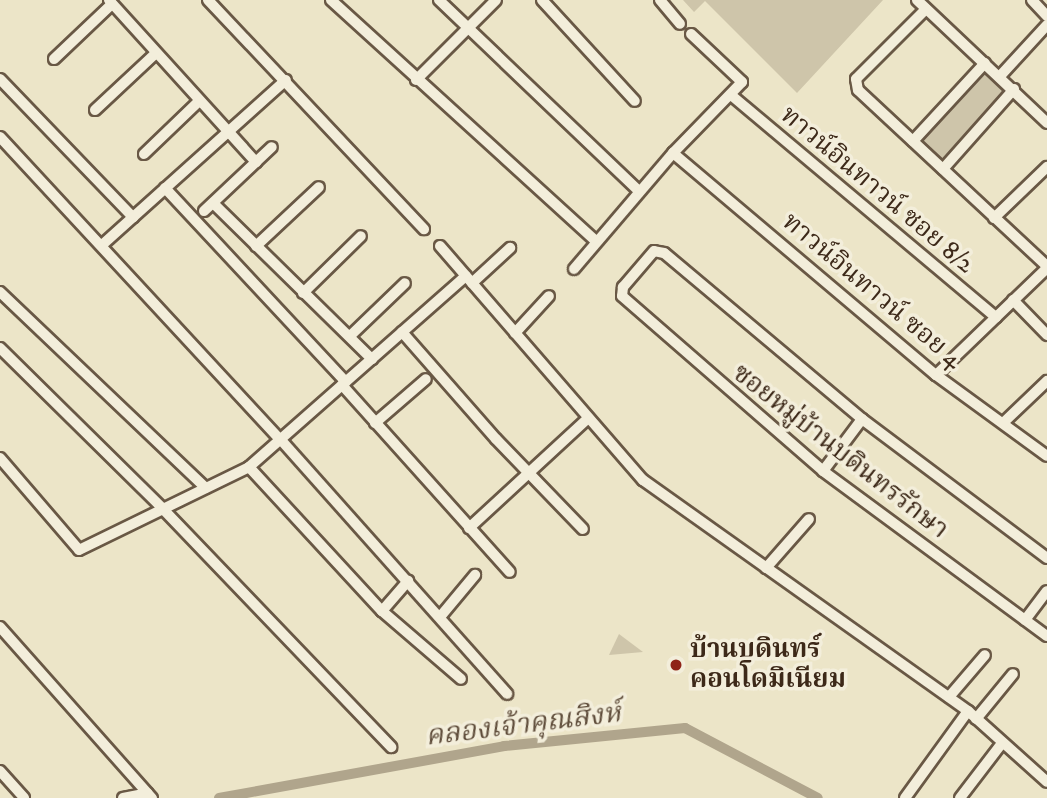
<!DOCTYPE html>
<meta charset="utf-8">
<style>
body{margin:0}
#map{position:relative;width:1047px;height:798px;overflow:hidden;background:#ece5c8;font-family:"IM FELL DW Pica","Noto Serif Thai",serif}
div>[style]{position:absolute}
.green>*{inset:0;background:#cec5aa;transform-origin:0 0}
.canal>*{height:10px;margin:-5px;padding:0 5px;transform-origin:5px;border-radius:5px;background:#b0a58c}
.roads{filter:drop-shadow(2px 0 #695845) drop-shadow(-2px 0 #695845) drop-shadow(0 2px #695845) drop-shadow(0 -2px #695845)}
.street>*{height:10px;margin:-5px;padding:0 5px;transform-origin:5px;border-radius:5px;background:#f3eedb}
.dots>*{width:19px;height:19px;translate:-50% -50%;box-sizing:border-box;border:4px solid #f3eedb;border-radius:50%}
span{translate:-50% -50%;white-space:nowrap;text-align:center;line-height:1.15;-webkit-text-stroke:7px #f3eedb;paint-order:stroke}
.street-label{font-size:26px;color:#3d2919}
.poi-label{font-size:26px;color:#3d2919;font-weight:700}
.left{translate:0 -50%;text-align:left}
.water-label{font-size:28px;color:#604e3c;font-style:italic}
</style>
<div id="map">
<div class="green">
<i style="clip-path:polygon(683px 0,883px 0,797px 93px,705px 1px,694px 12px)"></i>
<i style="left:988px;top:67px;width:31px;height:103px;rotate:42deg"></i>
<i style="clip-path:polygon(619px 634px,643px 652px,609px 655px)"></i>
</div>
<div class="canal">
<i style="left:219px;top:798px;width:290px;rotate:-10.3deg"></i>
<i style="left:504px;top:746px;width:182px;rotate:-5.7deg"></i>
<i style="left:685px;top:728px;width:150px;rotate:27.8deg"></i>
</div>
<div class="roads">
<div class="street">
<i style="left:109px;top:0;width:219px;rotate:47.8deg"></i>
<i style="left:208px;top:0;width:315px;rotate:46.7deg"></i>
<i style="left:331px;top:0;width:358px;rotate:42.3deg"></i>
<i style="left:439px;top:0;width:277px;rotate:43.7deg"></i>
<i style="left:542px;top:0;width:137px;rotate:47.4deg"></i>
<i style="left:660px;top:0;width:31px;rotate:50deg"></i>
<i style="left:917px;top:0;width:179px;rotate:43.4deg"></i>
<i style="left:1032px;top:0;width:22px;rotate:47deg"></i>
<i style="left:926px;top:9px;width:99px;rotate:135deg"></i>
<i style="left:856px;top:79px;width:11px;rotate:80deg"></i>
<i style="left:858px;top:90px;width:258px;rotate:43deg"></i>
<i style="left:54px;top:59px;width:80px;rotate:-43.5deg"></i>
<i style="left:1001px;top:75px;width:68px;rotate:-47.4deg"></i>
<i style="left:0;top:79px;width:192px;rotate:46.1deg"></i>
<i style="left:416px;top:80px;width:113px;rotate:-45deg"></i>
<i style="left:731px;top:95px;width:346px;rotate:40deg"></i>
<i style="left:95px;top:110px;width:83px;rotate:-43.1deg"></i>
<i style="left:0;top:137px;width:413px;rotate:47.2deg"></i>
<i style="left:281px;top:440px;width:340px;rotate:48.3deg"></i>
<i style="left:913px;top:141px;width:106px;rotate:-47.3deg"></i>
<i style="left:673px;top:153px;width:344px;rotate:40.2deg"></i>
<i style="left:936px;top:375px;width:137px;rotate:36.1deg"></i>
<i style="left:144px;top:154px;width:76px;rotate:-43.9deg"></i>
<i style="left:943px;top:169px;width:107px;rotate:-48.4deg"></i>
<i style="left:165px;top:188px;width:265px;rotate:47deg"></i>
<i style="left:213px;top:203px;width:223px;rotate:44.5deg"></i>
<i style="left:204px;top:211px;width:93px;rotate:-43.3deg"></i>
<i style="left:994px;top:218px;width:74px;rotate:-43.9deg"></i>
<i style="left:102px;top:245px;width:247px;rotate:-41.9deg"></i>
<i style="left:256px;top:246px;width:86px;rotate:-43.1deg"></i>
<i style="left:440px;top:246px;width:310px;rotate:49.1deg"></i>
<i style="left:643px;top:480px;width:399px;rotate:35.4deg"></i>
<i style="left:968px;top:711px;width:106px;rotate:41.9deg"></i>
<i style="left:574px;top:269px;width:153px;rotate:-49.5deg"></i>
<i style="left:673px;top:153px;width:99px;rotate:-45.8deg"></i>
<i style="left:742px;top:82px;width:70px;rotate:-136.7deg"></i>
<i style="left:472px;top:283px;width:52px;rotate:-42.6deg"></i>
<i style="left:0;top:292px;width:284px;rotate:43.6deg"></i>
<i style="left:303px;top:293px;width:81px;rotate:-44.5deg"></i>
<i style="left:1013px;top:300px;width:49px;rotate:45.8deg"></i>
<i style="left:402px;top:332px;width:142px;rotate:48.7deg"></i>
<i style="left:496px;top:439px;width:125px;rotate:46deg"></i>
<i style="left:515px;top:333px;width:50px;rotate:-47.4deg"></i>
<i style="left:350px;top:336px;width:76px;rotate:-43.9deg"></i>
<i style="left:0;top:348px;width:229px;rotate:44.6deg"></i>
<i style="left:163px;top:509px;width:96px;rotate:-26deg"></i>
<i style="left:249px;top:467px;width:289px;rotate:-41.4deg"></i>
<i style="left:936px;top:375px;width:154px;rotate:-43.9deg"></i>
<i style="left:342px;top:385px;width:251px;rotate:48.1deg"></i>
<i style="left:375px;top:423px;width:67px;rotate:-40.8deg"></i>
<i style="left:1003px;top:423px;width:61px;rotate:-43.7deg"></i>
<i style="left:0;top:458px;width:121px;rotate:49.3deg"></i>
<i style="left:79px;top:550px;width:93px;rotate:-26deg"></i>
<i style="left:163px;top:509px;width:330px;rotate:46.2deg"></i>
<i style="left:249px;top:467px;width:196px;rotate:47.3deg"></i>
<i style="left:382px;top:611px;width:104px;rotate:40.7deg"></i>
<i style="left:823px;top:471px;width:65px;rotate:-53.1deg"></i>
<i style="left:469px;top:528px;width:161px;rotate:-42.7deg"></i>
<i style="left:1047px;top:558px;width:231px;rotate:-143.1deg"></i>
<i style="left:862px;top:419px;width:258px;rotate:-140deg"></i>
<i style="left:664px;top:253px;width:10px;rotate:-169deg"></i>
<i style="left:654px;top:251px;width:48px;rotate:130.7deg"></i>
<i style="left:623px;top:287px;width:9px;rotate:96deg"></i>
<i style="left:622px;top:296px;width:267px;rotate:41deg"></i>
<i style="left:823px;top:471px;width:278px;rotate:36.4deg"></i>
<i style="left:766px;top:568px;width:65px;rotate:-48.7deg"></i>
<i style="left:382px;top:611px;width:40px;rotate:-49deg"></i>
<i style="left:440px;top:617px;width:55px;rotate:-50.2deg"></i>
<i style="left:1025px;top:620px;width:36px;rotate:-53deg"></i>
<i style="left:0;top:627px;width:229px;rotate:48.4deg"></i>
<i style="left:949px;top:697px;width:55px;rotate:-49.4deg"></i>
<i style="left:976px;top:719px;width:58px;rotate:-50.6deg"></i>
<i style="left:0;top:771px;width:36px;rotate:48deg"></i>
<i style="left:123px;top:798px;width:25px;rotate:-11deg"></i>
<i style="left:905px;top:798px;width:107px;rotate:-54.1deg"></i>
<i style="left:960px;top:798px;width:69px;rotate:-52.6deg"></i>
</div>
</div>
<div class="dots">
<i style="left:676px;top:665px;background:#8f2418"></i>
</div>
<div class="street-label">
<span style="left:877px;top:190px;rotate:40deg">ทาวน์อินทาวน์ ซอย 8/2</span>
<span style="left:872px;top:291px;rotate:40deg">ทาวน์อินทาวน์ ซอย 4</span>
<span style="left:840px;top:452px;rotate:38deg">ซอยหมู่บ้านบดินทรรักษา</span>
</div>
<div class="poi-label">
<span class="left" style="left:690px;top:665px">บ้านบดินทร์<br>คอนโดมิเนียม</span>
</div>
<div class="water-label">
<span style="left:523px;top:725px;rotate:-7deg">คลองเจ้าคุณสิงห์</span>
</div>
</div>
